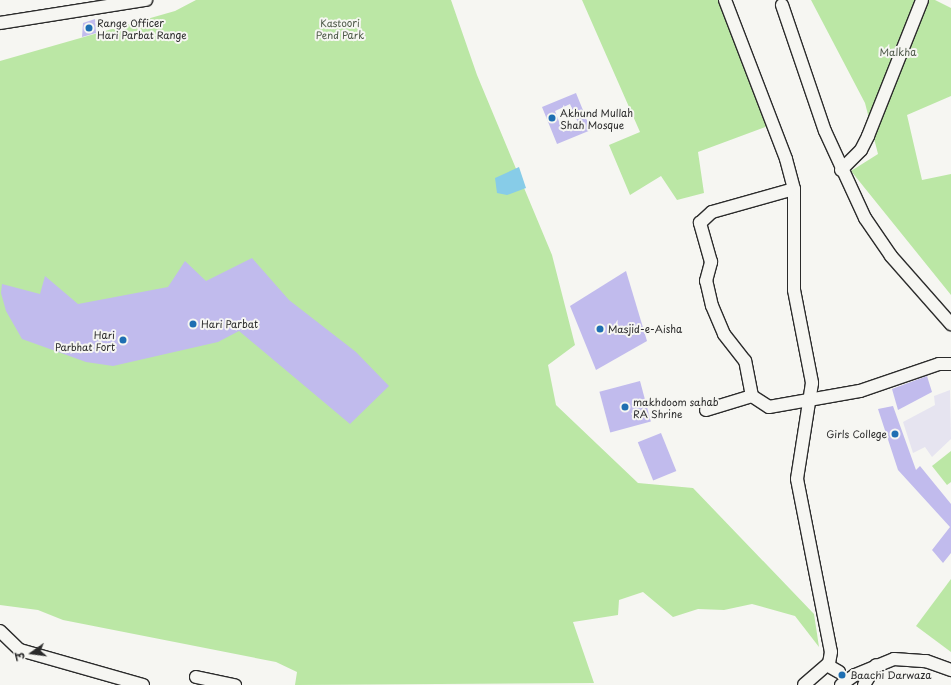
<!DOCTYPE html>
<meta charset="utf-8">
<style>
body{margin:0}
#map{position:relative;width:951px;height:685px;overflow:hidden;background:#f6f6f2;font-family:"Playpen Sans","Playpen Sans Deva",sans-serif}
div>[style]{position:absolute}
.built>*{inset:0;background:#e6e4f0}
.green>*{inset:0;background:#bbe7a5}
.water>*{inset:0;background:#87cce8}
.building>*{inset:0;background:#c1bbed;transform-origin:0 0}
.roads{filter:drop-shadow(1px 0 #2b2b2b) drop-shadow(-1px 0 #2b2b2b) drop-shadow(0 1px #2b2b2b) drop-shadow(0 -1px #2b2b2b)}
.street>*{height:12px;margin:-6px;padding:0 6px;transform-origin:6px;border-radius:6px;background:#f6f6f2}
.dots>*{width:11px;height:11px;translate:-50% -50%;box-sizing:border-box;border:2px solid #f6f6f2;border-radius:50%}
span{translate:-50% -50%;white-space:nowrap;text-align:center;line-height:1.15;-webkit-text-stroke:4px #f6f6f2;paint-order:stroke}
.poi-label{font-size:10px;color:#2b2b2b}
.left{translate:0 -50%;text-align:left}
.right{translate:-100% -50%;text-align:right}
.park-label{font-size:10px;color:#4f5a4a}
.north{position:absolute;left:12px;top:633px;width:40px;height:40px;-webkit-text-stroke:3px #f6f6f2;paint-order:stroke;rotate:256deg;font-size:11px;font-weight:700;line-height:16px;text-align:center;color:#2b2b2b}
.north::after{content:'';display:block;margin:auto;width:14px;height:18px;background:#2b2b2b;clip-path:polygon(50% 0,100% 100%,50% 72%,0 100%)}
</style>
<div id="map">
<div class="built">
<i style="clip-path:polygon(950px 390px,951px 439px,932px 457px,925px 447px,913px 453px,903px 422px,935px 405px,934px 396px)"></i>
</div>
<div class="green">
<i style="clip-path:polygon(196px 0,451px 0,477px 75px,552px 255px,575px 345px,548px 365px,556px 405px,638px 483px,693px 488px,814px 614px,819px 647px,795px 616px,752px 604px,724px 610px,698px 609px,673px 617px,643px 592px,619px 600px,618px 615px,573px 622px,594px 683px,295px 685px,297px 672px,276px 662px,63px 620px,38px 610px,0 605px,0 61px,175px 11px)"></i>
<i style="clip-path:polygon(582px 0,719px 0,768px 126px,698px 152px,704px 193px,677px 200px,661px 176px,630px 195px,609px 145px,640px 132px)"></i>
<i style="clip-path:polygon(811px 0,935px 0,951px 8px,951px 96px,907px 115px,922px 180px,951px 174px,951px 295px,851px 171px,878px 154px,865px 103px)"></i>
<i style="clip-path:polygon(951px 451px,951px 482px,947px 485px,932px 466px)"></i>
<i style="clip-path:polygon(951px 579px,951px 652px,916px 626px)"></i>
</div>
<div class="water">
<i style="clip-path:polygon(519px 167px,526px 188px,507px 195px,497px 193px,495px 178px)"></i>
</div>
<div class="building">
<i style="clip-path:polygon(95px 19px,96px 33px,82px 37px,83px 23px)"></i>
<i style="clip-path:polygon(evenodd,576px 93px,591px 130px,557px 144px,542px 107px,576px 93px,570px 104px,579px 125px,563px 132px,555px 111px,570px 104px)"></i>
<i style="clip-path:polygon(252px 258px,289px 300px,356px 352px,389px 386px,350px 424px,239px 331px,218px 342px,113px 366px,86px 362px,22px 339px,6px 311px,1px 293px,2px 284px,40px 294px,45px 276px,78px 304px,168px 287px,185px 261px,206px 281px)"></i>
<i style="clip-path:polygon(626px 271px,647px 341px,596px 370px,570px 306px)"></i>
<i style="clip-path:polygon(927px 376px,932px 392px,898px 410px,892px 389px)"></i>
<i style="left:640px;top:381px;width:42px;height:42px;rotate:75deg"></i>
<i style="clip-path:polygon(893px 406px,916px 470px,920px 466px,951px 504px,951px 553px,943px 563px,932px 550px,950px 527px,898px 470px,878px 409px)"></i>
<i style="left:661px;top:433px;width:41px;height:25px;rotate:68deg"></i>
</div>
<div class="roads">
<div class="street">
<i style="left:725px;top:0;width:170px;rotate:69deg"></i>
<i style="left:786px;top:159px;width:31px;rotate:75deg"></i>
<i style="left:794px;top:189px;width:101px;rotate:90deg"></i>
<i style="left:794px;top:290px;width:95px;rotate:79deg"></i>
<i style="left:812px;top:383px;width:97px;rotate:98.9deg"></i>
<i style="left:797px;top:479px;width:176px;rotate:78.9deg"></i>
<i style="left:831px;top:652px;width:11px;rotate:100deg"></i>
<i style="left:829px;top:663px;width:33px;rotate:139deg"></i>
<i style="left:782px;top:5px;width:133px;rotate:71.2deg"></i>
<i style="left:825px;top:131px;width:96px;rotate:65.3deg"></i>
<i style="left:865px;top:218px;width:46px;rotate:55.6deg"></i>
<i style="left:891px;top:256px;width:91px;rotate:48.6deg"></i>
<i style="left:0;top:23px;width:148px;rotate:-9deg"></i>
<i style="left:841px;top:170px;width:28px;rotate:-45deg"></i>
<i style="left:861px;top:150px;width:16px;rotate:-63deg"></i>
<i style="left:868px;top:136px;width:146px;rotate:-68.3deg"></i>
<i style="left:752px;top:396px;width:36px;rotate:-101deg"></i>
<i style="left:745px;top:361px;width:34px;rotate:-128deg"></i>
<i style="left:724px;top:334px;width:30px;rotate:-113deg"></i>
<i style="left:712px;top:306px;width:26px;rotate:-103deg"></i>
<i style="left:706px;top:281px;width:20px;rotate:-75deg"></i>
<i style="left:711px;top:262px;width:41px;rotate:-105.8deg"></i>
<i style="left:700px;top:223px;width:16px;rotate:-43deg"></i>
<i style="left:712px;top:212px;width:85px;rotate:-15.7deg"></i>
<i style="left:706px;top:410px;width:48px;rotate:-16.9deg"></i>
<i style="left:752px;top:396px;width:20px;rotate:33deg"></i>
<i style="left:769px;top:407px;width:92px;rotate:-10deg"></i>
<i style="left:860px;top:391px;width:83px;rotate:-18.9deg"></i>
<i style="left:939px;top:364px;width:12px"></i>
<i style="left:0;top:631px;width:28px;rotate:44deg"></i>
<i style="left:20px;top:650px;width:128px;rotate:15.9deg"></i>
<i style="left:827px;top:665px;width:14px;rotate:30deg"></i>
<i style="left:196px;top:677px;width:40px;rotate:12deg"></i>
<i style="left:841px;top:685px;width:17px;rotate:-36deg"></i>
<i style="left:855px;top:675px;width:42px;rotate:-22.3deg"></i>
<i style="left:894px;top:659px;width:32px;rotate:4deg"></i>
<i style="left:926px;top:661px;width:27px;rotate:20deg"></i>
<i style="left:864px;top:685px;width:23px;rotate:-59deg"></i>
</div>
</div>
<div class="dots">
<i style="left:89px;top:28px;background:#1f6fb2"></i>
<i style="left:552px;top:118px;background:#1f6fb2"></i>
<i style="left:193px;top:324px;background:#1f6fb2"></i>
<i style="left:600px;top:329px;background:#1f6fb2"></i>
<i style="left:123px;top:340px;background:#1f6fb2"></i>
<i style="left:625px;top:407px;background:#1f6fb2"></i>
<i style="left:895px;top:434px;background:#1f6fb2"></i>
<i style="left:842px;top:675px;background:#1f6fb2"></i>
</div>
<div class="poi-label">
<span class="left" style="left:97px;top:28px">Range Officer<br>Hari Parbat Range</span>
<span class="left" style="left:560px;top:118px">Akhund Mullah<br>Shah Mosque</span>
<span class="left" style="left:201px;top:324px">Hari Parbat</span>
<span class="left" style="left:608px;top:329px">Masjid-e-Aisha</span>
<span class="right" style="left:115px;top:340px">Hari<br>Parbhat Fort</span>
<span class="left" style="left:633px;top:407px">makhdoom sahab<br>RA Shrine</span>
<span class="right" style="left:887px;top:434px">Girls College</span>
<span class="left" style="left:850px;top:675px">Baachi Darwaza</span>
</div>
<div class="park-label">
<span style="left:340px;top:28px">Kastoori<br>Pend Park</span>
<span style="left:898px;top:52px">Malkha</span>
</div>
<div class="north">उ</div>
</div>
